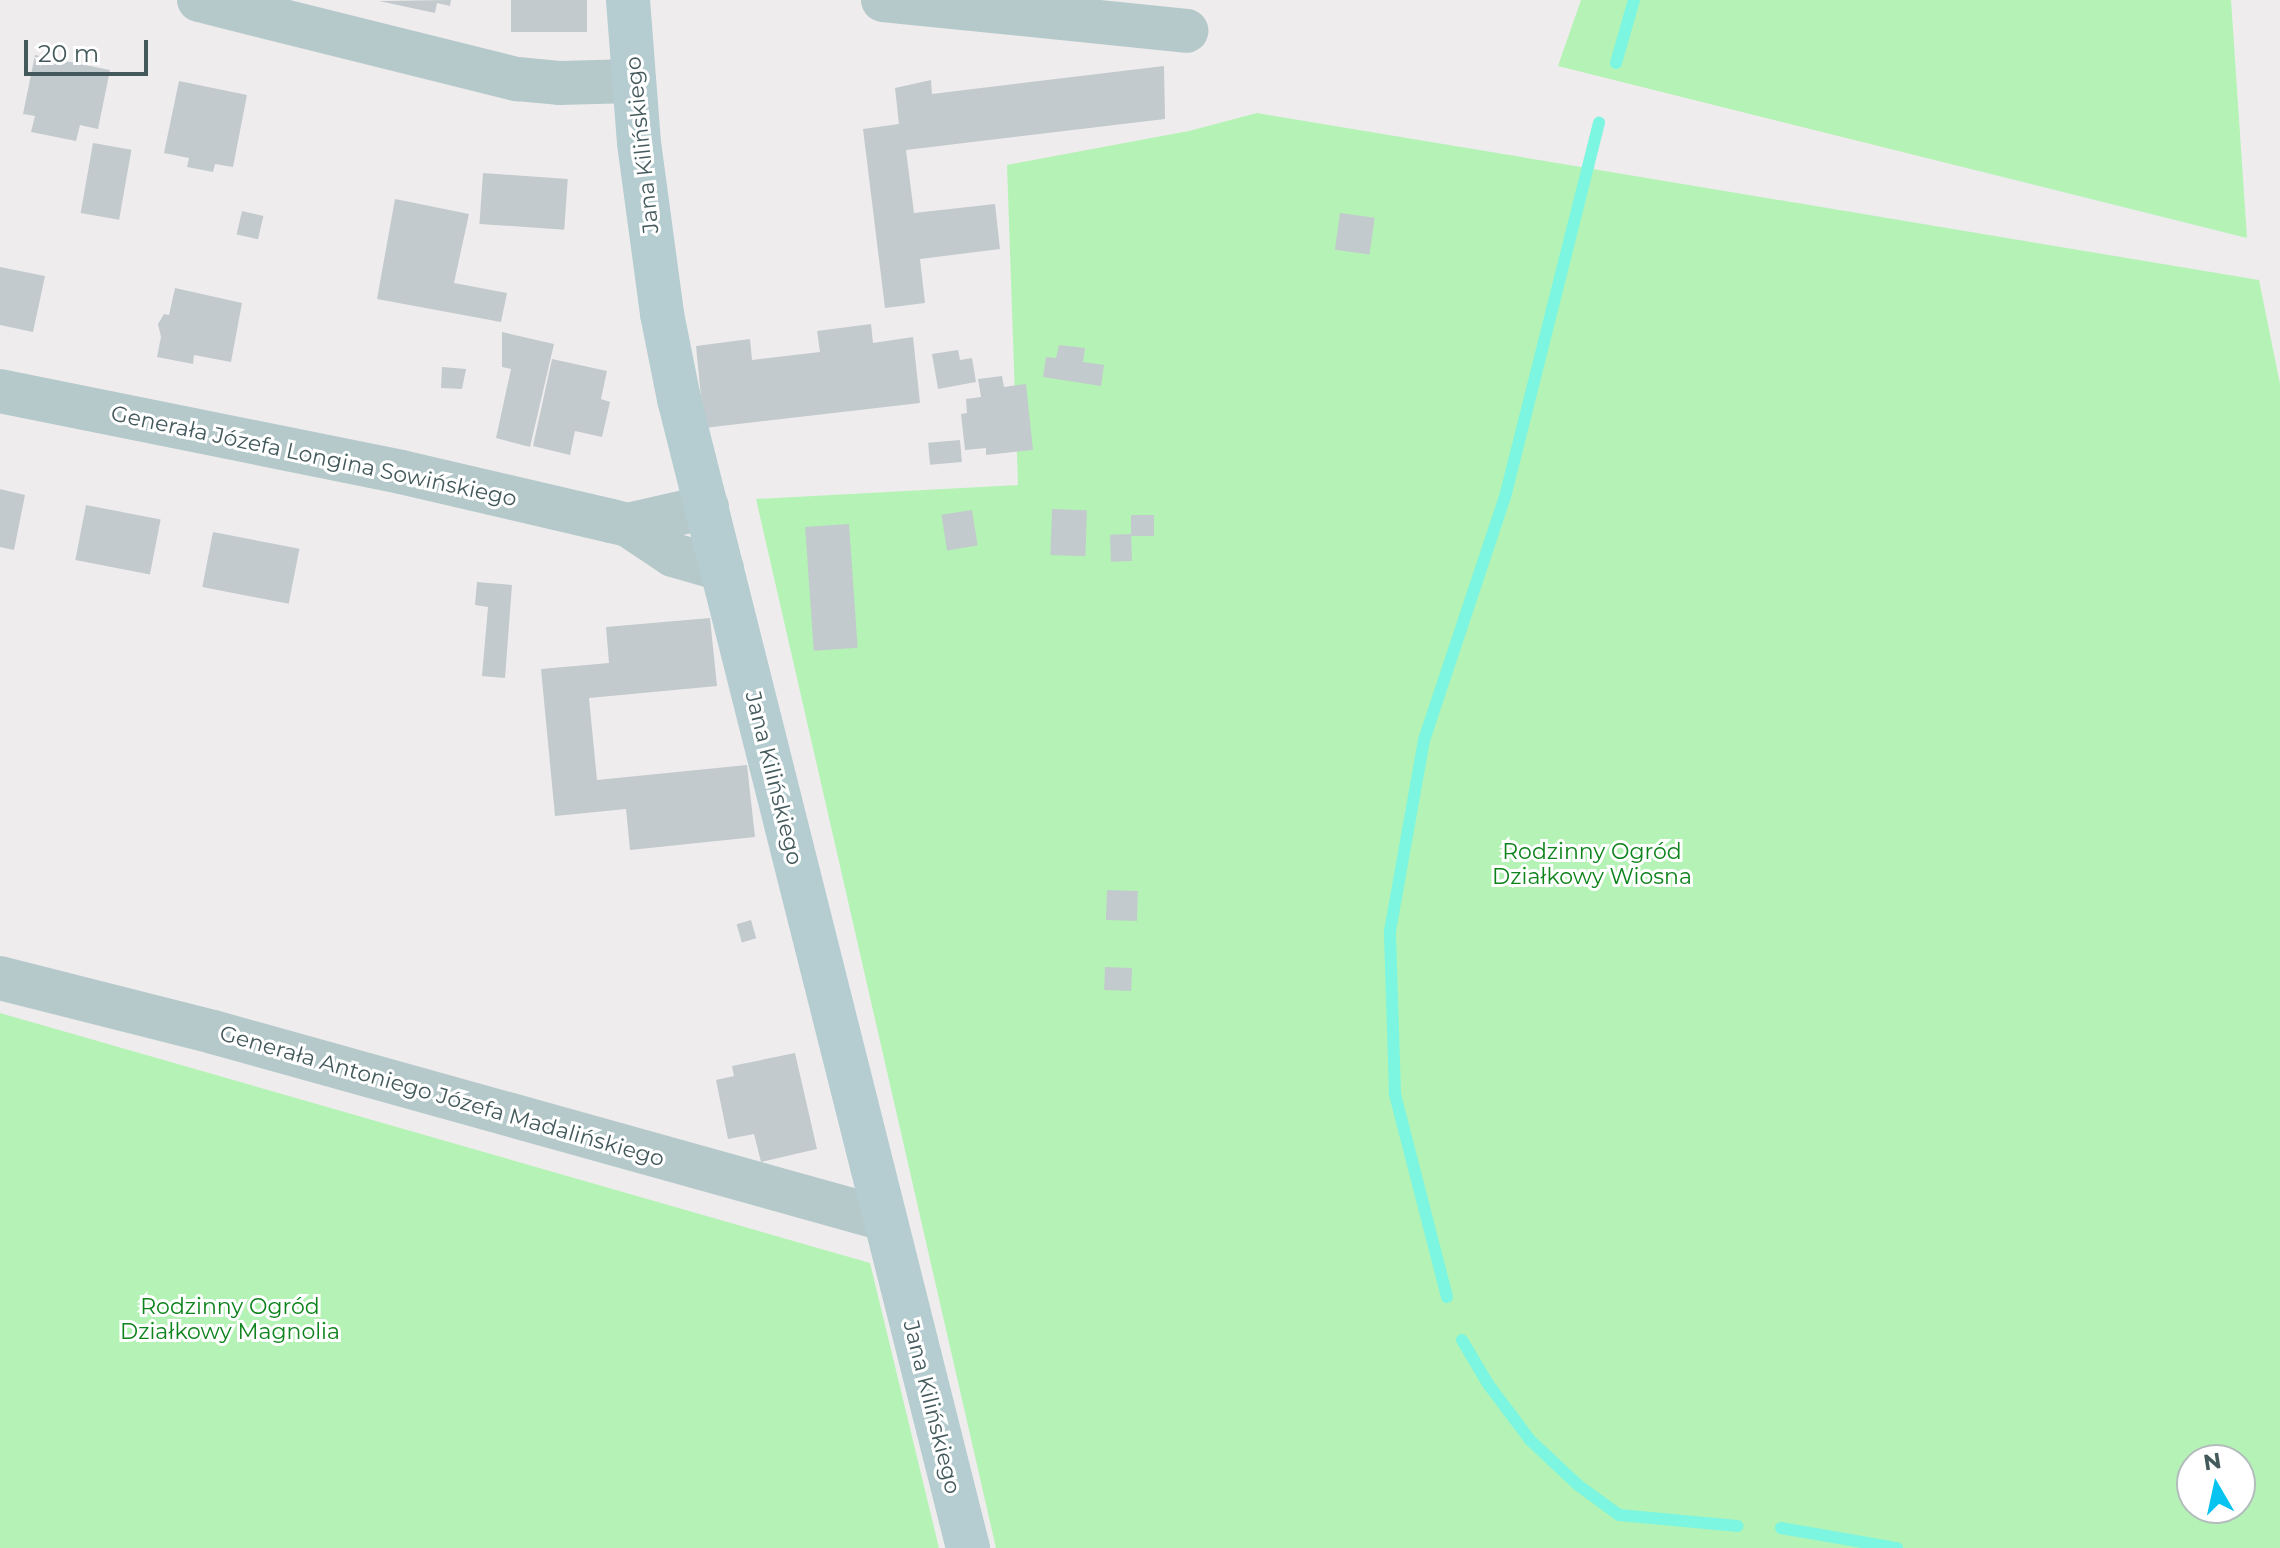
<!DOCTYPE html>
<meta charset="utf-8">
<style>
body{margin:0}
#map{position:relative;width:2280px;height:1548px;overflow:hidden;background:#efeced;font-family:Montserrat,sans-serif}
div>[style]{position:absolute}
.green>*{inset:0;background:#b4f3b5}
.stream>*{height:12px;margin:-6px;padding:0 6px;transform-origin:6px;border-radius:6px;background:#7cf5e1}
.building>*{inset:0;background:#c2cacd;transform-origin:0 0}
.street>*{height:44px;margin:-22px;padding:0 22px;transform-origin:22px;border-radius:22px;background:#b5c9cb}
.secondary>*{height:44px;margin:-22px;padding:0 22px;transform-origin:22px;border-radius:22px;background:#b5cdd0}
span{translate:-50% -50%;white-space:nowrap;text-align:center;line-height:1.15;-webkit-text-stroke:6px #fff;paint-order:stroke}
.street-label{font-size:22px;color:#43595b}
.park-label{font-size:22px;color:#0d831c}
.north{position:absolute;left:2176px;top:1444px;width:80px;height:80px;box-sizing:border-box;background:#fff;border:2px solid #b4bdbd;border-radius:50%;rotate:351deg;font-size:22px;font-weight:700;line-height:32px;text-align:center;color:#43595b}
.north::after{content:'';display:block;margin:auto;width:28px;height:36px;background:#06c3ef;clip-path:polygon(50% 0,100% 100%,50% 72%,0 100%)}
.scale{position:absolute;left:24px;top:40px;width:124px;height:36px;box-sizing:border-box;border:4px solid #43595b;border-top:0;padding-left:10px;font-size:24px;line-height:28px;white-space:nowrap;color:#43595b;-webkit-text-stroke:6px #fff;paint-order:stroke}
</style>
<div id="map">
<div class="green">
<i style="clip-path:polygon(1581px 0,2231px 0,2247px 238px,1558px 66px)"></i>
<i style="clip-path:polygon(evenodd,1257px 113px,2259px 280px,2280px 384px,2280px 1548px,996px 1548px,756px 499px,1018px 485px,1007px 165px,1189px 131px,1257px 113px,2192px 1460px,2240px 1460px,2240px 1508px,2192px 1508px,2192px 1460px)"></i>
<i style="clip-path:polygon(0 1013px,870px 1263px,939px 1548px,0 1548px)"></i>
</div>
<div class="stream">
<i style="left:1616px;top:63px;width:66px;rotate:-74.1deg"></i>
<i style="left:1447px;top:1297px;width:210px;rotate:-104.4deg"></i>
<i style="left:1395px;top:1094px;width:163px;rotate:-91.8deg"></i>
<i style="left:1390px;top:931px;width:194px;rotate:-79.9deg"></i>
<i style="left:1424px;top:740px;width:256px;rotate:-71.6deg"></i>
<i style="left:1505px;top:497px;width:386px;rotate:-75.9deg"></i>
<i style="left:1462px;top:1340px;width:51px;rotate:59.4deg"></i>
<i style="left:1488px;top:1384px;width:70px;rotate:53.1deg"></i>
<i style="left:1530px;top:1440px;width:66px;rotate:43.2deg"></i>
<i style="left:1578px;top:1485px;width:51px;rotate:36.2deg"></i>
<i style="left:1619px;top:1515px;width:119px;rotate:5.3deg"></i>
<i style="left:1781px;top:1528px;width:118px;rotate:9.8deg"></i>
</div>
<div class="building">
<i style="clip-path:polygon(451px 0,450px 6px,437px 3px,435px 13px,379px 1px)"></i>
<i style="left:511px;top:0;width:76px;height:32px"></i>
<i style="clip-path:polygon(35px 55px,110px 70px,98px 129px,80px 125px,76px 141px,31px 132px,35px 116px,23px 114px)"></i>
<i style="clip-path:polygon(1164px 66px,1165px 119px,906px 150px,914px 213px,995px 204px,1000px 249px,920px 259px,925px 303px,885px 308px,863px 129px,899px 124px,895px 88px,931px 80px,932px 94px)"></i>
<i style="clip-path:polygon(179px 81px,247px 95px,233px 167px,215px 164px,213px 172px,187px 167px,189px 158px,164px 153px)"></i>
<i style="left:93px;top:143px;width:39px;height:71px;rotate:10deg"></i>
<i style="left:483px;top:173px;width:85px;height:51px;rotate:4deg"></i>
<i style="clip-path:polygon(395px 199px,469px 214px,454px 283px,507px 293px,501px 322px,377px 299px)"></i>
<i style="left:242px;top:211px;width:22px;height:24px;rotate:13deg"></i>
<i style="left:1340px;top:213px;width:35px;height:37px;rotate:8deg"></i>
<i style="clip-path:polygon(0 267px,45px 276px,33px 332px,0 325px)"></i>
<i style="clip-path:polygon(175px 288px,242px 303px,231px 362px,194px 355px,193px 364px,157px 357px,161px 337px,158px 324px,164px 314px,169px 315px)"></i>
<i style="clip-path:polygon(871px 324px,873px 343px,913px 337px,920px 403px,704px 428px,696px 346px,750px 339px,752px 360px,820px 352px,817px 331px)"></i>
<i style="clip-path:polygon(502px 332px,554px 344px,530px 447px,496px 438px,511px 369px,502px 367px)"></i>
<i style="clip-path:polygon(1059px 345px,1085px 348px,1083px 362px,1104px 365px,1101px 386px,1043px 377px,1046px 357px,1056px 358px)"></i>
<i style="clip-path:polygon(958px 350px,960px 360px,972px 358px,976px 382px,938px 389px,932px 354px)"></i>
<i style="clip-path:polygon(552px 359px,607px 371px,601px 399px,610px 402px,602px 437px,575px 431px,570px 455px,533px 446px)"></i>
<i style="clip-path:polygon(442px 367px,466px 369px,462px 389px,441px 388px)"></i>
<i style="clip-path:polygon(1002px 376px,1004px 387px,1026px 384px,1033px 450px,986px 455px,986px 448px,965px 450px,961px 414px,967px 413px,966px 399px,981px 397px,978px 379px)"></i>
<i style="left:960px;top:440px;width:22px;height:32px;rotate:85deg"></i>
<i style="clip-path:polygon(0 489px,25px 495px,14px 550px,0 547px)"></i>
<i style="left:86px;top:505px;width:76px;height:56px;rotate:11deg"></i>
<i style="left:1052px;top:509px;width:35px;height:46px;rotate:2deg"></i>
<i style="left:972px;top:510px;width:36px;height:31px;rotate:81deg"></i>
<i style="left:1131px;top:515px;width:23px;height:21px"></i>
<i style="left:849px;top:524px;width:124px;height:44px;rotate:86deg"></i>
<i style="left:213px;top:532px;width:88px;height:56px;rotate:11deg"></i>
<i style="left:1131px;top:534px;width:27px;height:21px;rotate:88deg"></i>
<i style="clip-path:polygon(477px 582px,512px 585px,505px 678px,482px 676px,488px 607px,475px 605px)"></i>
<i style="clip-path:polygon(710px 618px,717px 686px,589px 698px,597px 780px,747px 765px,755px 837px,630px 850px,626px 809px,555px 816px,541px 669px,609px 663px,606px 627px)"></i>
<i style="left:1107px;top:890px;width:31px;height:30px;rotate:2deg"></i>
<i style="left:751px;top:920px;width:19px;height:15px;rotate:74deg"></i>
<i style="left:1105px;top:967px;width:27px;height:23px;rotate:2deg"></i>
<i style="clip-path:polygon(795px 1053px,817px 1149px,761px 1162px,754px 1134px,728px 1139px,716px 1080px,734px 1076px,732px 1066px)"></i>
</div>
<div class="street">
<i style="left:199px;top:0;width:328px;rotate:14deg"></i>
<i style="left:517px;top:79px;width:42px;rotate:5.4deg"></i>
<i style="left:559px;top:83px;width:74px;rotate:-1.5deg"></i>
<i style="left:883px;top:0;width:305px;rotate:5.8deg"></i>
<i style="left:0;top:391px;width:409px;rotate:11.4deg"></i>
<i style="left:401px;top:472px;width:216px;rotate:13.1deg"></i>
<i style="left:611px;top:521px;width:17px;rotate:13deg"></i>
<i style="left:628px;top:525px;width:54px;rotate:33.7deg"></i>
<i style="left:673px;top:555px;width:51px;rotate:15.9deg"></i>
<i style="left:628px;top:525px;width:81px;rotate:-12.8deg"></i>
<i style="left:0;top:978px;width:220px;rotate:14.2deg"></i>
<i style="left:213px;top:1032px;width:697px;rotate:15.57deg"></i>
</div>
<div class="secondary">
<i style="left:628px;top:0;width:143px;rotate:85.6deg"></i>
<i style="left:639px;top:143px;width:173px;rotate:82.3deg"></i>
<i style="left:662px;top:314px;width:87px;rotate:78.7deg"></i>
<i style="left:679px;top:399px;width:1185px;rotate:75.88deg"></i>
</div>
<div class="street-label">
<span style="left:642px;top:145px;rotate:-96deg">Jana Kilińskiego</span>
<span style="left:314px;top:456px;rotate:12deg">Generała Józefa Longina Sowińskiego</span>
<span style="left:774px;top:778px;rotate:76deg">Jana Kilińskiego</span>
<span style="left:442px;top:1096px;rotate:16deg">Generała Antoniego Józefa Madalińskiego</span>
<span style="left:932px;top:1407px;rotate:76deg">Jana Kilińskiego</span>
</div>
<div class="park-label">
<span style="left:1592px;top:864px">Rodzinny Ogród<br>Działkowy Wiosna</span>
<span style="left:230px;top:1319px">Rodzinny Ogród<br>Działkowy Magnolia</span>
</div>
<div class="north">N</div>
<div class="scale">20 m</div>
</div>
